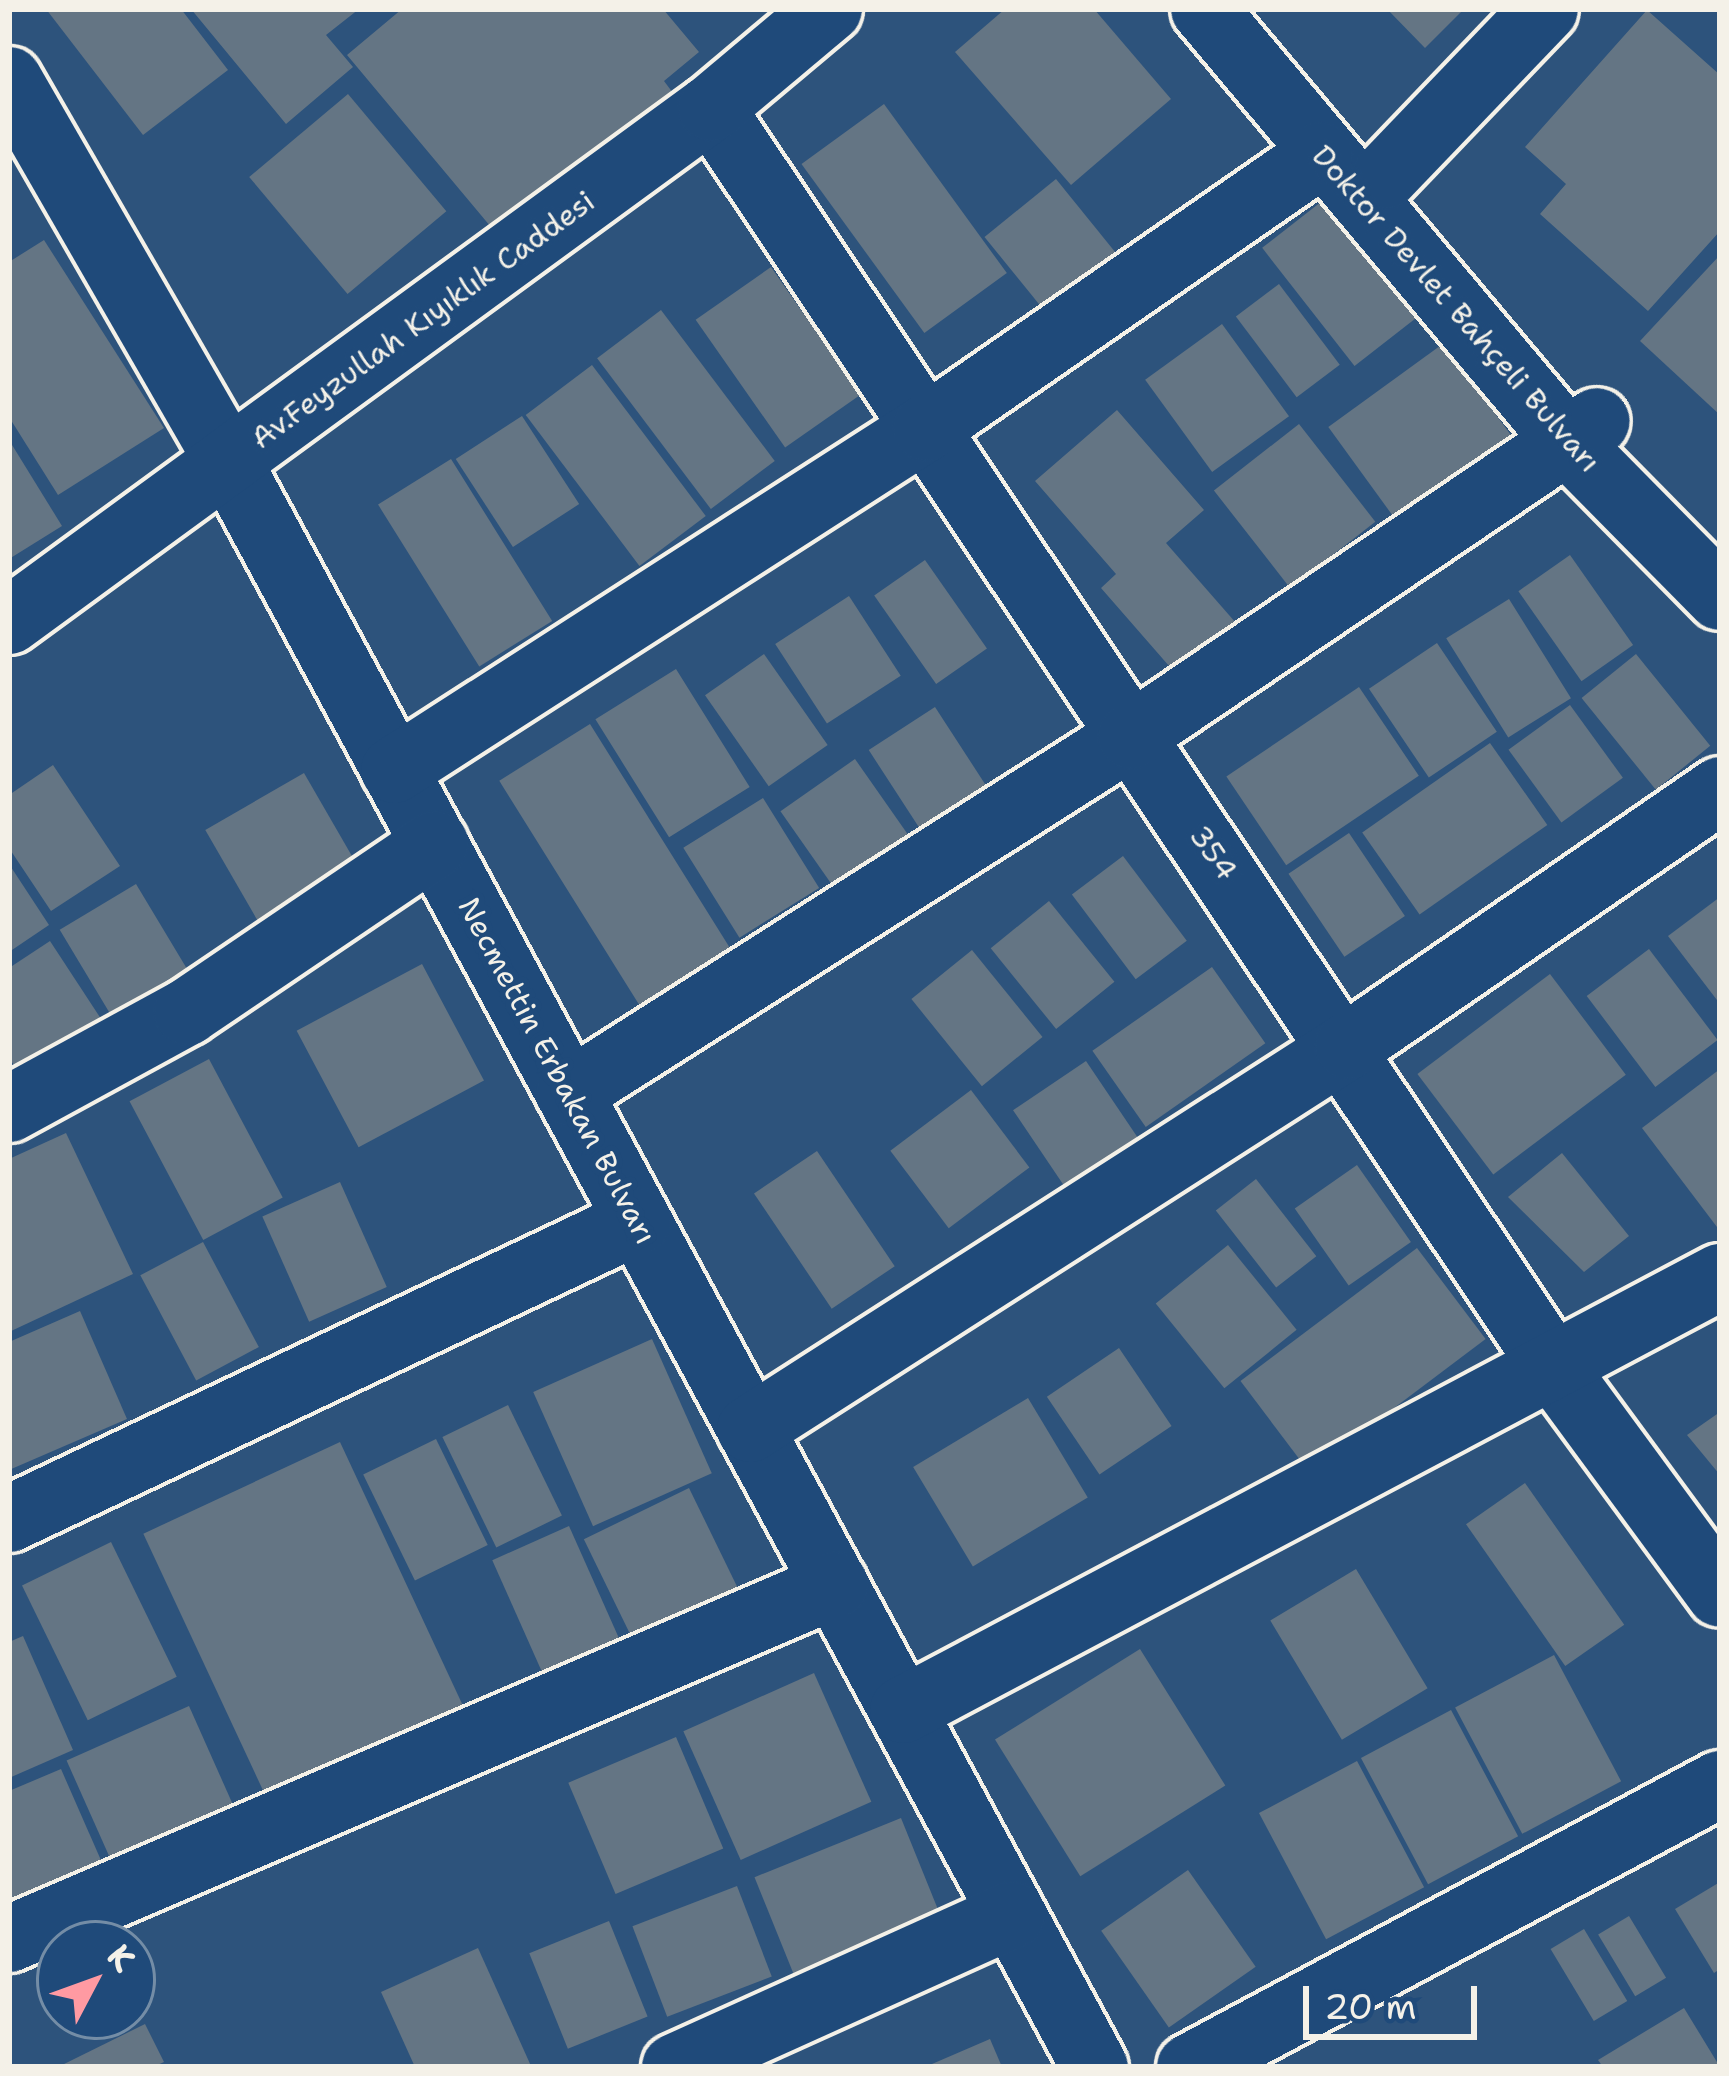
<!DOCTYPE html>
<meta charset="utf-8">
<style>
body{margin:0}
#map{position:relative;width:1729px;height:2076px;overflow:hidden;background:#2d537c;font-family:"Shantell Sans",sans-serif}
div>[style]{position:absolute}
.building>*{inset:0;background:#647584;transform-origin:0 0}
.roads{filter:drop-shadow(3px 0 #f4f1e8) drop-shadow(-3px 0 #f4f1e8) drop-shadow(0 3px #f4f1e8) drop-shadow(0 -3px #f4f1e8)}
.minor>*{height:66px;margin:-33px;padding:0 33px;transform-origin:33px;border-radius:33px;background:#1f4a7a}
span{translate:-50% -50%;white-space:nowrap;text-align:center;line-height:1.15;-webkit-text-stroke:12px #1f4a7a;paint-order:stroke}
.street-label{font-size:30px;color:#f4f1e8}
.frame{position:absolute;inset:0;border:12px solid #f4f1e8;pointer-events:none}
.north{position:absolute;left:36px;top:1920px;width:120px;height:120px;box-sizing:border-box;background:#1f4a7a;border:3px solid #748da6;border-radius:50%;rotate:49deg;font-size:33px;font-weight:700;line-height:48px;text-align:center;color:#f4f1e8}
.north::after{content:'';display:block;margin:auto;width:42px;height:54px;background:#ff9aa2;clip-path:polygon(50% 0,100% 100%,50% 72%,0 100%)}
.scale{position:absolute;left:1303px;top:1986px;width:174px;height:54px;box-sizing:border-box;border:6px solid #f4f1e8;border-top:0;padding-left:15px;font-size:36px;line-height:42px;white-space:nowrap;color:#f4f1e8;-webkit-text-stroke:9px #1f4a7a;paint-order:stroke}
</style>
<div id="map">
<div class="building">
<i style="clip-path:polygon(46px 9px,181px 9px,228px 70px,143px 135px)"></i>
<i style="clip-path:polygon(191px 9px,359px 9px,326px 35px,353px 67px,286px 124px)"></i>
<i style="clip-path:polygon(402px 9px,663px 9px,699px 52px,664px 81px,679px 101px,506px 245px,347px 55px)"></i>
<i style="clip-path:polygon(1005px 9px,1094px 9px,1171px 99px,1071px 185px,955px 52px)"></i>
<i style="clip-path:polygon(1387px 9px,1464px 9px,1425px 48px)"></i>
<i style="clip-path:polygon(1647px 10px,1720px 75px,1720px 231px,1648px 311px,1540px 214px,1566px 184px,1525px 147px)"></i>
<i style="left:348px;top:94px;width:153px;height:129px;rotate:50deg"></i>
<i style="left:884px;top:104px;width:209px;height:102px;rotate:54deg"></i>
<i style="left:1056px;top:179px;width:118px;height:92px;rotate:51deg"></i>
<i style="left:1326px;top:198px;width:150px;height:81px;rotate:52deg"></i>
<i style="clip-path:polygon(44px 240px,164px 428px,58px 495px,9px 417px,9px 262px)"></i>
<i style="clip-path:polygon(1720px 255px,1720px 415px,1640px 341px)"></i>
<i style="left:771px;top:267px;width:156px;height:92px;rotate:55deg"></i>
<i style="left:1279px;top:284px;width:101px;height:54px;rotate:53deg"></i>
<i style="left:661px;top:310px;width:189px;height:80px;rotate:53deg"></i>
<i style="left:1222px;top:324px;width:114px;height:95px;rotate:54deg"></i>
<i style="left:1444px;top:343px;width:115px;height:143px;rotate:54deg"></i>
<i style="left:592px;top:365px;width:189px;height:83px;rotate:53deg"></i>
<i style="clip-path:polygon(1117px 410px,1204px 510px,1166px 543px,1243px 631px,1183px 682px,1101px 588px,1116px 574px,1035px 481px)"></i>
<i style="left:522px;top:416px;width:105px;height:79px;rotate:57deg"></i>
<i style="left:1299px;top:424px;width:124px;height:108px;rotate:52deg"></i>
<i style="clip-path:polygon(9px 440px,62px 526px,9px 559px)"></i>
<i style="left:451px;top:459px;width:191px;height:86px;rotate:58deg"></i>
<i style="left:1570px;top:555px;width:110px;height:63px;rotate:55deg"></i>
<i style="left:925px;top:560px;width:108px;height:62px;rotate:55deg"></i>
<i style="left:849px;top:596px;width:95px;height:88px;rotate:57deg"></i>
<i style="left:1509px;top:599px;width:117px;height:74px;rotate:58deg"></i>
<i style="left:1437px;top:643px;width:107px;height:82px;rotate:56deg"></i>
<i style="left:764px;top:654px;width:111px;height:72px;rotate:55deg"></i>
<i style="left:1636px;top:654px;width:118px;height:70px;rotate:51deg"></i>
<i style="left:676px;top:669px;width:139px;height:95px;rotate:58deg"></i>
<i style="left:1359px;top:687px;width:107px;height:160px;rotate:56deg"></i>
<i style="left:1570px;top:705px;width:90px;height:76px;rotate:54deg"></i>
<i style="left:935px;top:707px;width:93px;height:79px;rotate:57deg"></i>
<i style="left:590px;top:724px;width:267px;height:107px;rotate:58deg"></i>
<i style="left:1490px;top:743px;width:100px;height:156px;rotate:55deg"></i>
<i style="left:855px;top:759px;width:106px;height:91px;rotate:55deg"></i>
<i style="clip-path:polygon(53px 765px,120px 866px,51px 911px,9px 848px,9px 795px)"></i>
<i style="left:304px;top:773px;width:110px;height:114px;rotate:60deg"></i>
<i style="left:763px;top:798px;width:106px;height:94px;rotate:58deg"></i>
<i style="left:1349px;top:833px;width:100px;height:73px;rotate:56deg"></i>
<i style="left:1123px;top:856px;width:106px;height:64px;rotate:53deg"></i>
<i style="clip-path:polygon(9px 864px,49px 925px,9px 952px)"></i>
<i style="left:136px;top:884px;width:119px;height:89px;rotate:59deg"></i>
<i style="clip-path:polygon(1720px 897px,1720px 1004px,1668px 936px)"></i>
<i style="left:1049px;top:901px;width:104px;height:75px;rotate:51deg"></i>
<i style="clip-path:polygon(50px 941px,107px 1028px,25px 1081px,9px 1058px,9px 968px)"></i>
<i style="left:1649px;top:949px;width:114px;height:78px;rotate:53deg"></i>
<i style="left:972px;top:950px;width:112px;height:78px;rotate:51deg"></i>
<i style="left:422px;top:964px;width:132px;height:142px;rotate:62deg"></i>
<i style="left:1212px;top:967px;width:93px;height:146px;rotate:55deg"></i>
<i style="left:1550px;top:974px;width:126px;height:166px;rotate:53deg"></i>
<i style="left:209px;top:1059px;width:157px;height:90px;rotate:62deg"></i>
<i style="left:1086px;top:1061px;width:93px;height:88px;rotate:56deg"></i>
<i style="clip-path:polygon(1720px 1069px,1720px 1231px,1642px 1128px)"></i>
<i style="left:971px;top:1090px;width:97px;height:101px;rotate:53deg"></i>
<i style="clip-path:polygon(66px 1133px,133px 1274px,9px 1332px,9px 1159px)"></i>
<i style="left:817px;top:1151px;width:139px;height:76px;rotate:56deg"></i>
<i style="clip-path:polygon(1562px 1153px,1629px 1236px,1584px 1272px,1508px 1197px)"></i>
<i style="left:1357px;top:1165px;width:94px;height:76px;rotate:55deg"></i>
<i style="left:1256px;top:1179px;width:98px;height:51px;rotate:52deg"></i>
<i style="left:340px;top:1182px;width:115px;height:85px;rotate:66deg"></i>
<i style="left:203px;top:1242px;width:119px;height:71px;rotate:62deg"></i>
<i style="left:1228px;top:1245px;width:109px;height:93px;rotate:51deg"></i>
<i style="left:1417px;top:1248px;width:114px;height:221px;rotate:53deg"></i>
<i style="clip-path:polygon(80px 1311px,127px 1419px,9px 1470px,9px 1342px)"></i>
<i style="left:652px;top:1339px;width:147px;height:130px;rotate:66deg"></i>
<i style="left:1119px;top:1348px;width:94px;height:87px;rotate:56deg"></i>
<i style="left:1028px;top:1398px;width:116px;height:134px;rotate:59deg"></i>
<i style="left:508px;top:1405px;width:123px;height:73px;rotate:64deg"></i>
<i style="clip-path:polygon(1720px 1412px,1720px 1475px,1687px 1435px)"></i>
<i style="left:436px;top:1439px;width:118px;height:81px;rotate:64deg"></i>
<i style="left:340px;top:1442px;width:307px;height:217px;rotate:65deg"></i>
<i style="left:1525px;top:1483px;width:173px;height:72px;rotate:55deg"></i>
<i style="left:689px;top:1488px;width:111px;height:117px;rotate:64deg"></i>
<i style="left:569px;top:1526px;width:133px;height:84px;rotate:66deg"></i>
<i style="left:111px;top:1542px;width:150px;height:99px;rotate:64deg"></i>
<i style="left:1356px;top:1569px;width:139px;height:100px;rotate:59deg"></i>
<i style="clip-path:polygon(23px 1636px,73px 1750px,9px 1778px,9px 1642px)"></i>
<i style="left:1140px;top:1649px;width:161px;height:171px;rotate:58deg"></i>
<i style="left:1554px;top:1655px;width:143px;height:112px;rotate:62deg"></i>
<i style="left:814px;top:1673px;width:141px;height:143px;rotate:66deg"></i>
<i style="left:189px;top:1706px;width:133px;height:134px;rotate:66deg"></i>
<i style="left:1451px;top:1710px;width:143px;height:102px;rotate:62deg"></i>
<i style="left:676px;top:1737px;width:121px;height:117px;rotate:67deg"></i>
<i style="left:1357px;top:1761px;width:143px;height:111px;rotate:62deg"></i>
<i style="clip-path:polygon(61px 1769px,107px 1874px,9px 1917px,9px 1791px)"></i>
<i style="left:901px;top:1818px;width:109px;height:158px;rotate:68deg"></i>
<i style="left:1188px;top:1870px;width:118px;height:106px;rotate:55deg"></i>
<i style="clip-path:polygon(1720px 1882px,1720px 1969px,1714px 1973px,1675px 1909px)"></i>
<i style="left:737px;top:1886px;width:97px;height:112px;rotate:69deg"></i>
<i style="left:1629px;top:1916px;width:72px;height:36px;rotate:59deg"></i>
<i style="left:609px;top:1921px;width:103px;height:86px;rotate:68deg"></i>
<i style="left:1584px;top:1929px;width:84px;height:39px;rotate:59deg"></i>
<i style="clip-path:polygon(478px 1948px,531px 2066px,415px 2067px,381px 1992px)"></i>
<i style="clip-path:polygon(1684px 2008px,1720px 2067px,1603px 2067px,1598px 2060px)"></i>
<i style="clip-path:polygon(145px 2024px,164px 2062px,153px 2067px,58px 2067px)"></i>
<i style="clip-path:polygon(990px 2039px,1002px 2067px,925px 2067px)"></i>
</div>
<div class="roads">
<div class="minor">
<i style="left:1204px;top:9px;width:571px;rotate:49.98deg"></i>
<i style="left:1571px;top:446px;width:212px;rotate:45.4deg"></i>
<i style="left:9px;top:80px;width:442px;rotate:60.1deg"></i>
<i style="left:229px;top:463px;width:1823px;rotate:61.64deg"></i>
<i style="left:711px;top:108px;width:1521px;rotate:56.21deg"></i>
<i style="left:1557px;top:1372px;width:275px;rotate:53.7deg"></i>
<i style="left:1385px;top:176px;width:231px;rotate:-46.2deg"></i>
<i style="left:9px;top:621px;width:869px;rotate:-36.16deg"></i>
<i style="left:711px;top:108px;width:154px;rotate:-40deg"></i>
<i style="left:394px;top:770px;width:632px;rotate:-32.74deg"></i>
<i style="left:926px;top:428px;width:479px;rotate:-34.7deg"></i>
<i style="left:569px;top:1093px;width:666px;rotate:-32.42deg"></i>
<i style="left:1131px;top:736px;width:562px;rotate:-34.06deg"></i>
<i style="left:9px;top:1109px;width:203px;rotate:-28.6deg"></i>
<i style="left:187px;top:1012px;width:300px;rotate:-34.1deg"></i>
<i style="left:750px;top:1429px;width:710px;rotate:-32.64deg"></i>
<i style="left:1348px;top:1046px;width:452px;rotate:-34.5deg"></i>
<i style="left:9px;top:1519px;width:696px;rotate:-25.35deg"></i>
<i style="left:903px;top:1710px;width:925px;rotate:-27.92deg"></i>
<i style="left:9px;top:1939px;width:899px;rotate:-23.2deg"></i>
<i style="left:675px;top:2067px;width:370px;rotate:-24.3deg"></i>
<i style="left:1190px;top:2067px;width:601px;rotate:-28.1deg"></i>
</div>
</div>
<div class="street-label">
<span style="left:1456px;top:309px;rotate:49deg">Doktor Devlet Bahçeli Bulvarı</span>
<span style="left:423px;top:320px;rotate:-36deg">Av.Feyzullah Kıyıklık Caddesi</span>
<span style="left:1213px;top:853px;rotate:55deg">354</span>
<span style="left:557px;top:1071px;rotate:62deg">Necmettin Erbakan Bulvarı</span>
</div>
<div class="frame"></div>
<div class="north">K</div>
<div class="scale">20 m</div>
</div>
